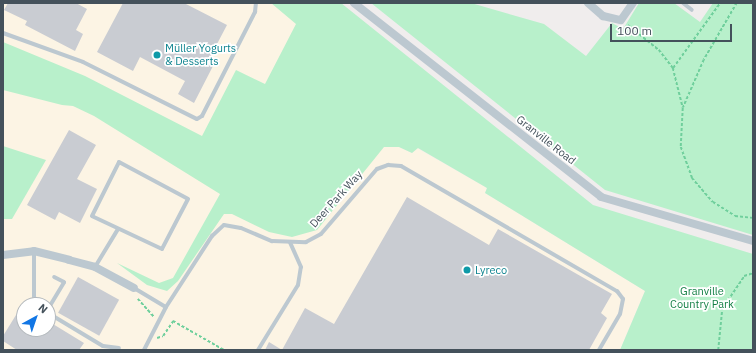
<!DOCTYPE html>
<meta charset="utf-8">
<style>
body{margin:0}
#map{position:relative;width:756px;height:353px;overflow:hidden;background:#f0eded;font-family:"IBM Plex Sans",sans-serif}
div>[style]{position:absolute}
.commercial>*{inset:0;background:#fcf4e4}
.green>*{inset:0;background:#b8f0cb}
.building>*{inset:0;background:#c9ccd2;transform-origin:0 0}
.path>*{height:1.5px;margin-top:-0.75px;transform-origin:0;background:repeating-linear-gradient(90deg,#6fcf9c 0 3px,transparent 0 5px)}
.lane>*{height:4px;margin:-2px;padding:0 2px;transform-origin:2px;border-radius:2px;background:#bcc8d0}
.street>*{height:8px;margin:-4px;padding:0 4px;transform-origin:4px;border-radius:4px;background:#bcc8d0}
.dots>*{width:11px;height:11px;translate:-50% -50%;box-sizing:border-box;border:2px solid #fff;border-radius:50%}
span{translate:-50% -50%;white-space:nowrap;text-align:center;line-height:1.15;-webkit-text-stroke:3.5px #fff;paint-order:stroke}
.culture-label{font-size:11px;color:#0d838f}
.left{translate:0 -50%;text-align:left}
.street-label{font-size:11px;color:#44515b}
.park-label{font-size:11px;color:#127f44}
.frame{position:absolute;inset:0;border:4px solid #44515b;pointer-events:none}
.north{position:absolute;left:16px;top:297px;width:40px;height:40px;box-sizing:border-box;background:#fff;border:1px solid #b4b9bd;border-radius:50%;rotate:40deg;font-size:11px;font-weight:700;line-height:16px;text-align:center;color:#44515b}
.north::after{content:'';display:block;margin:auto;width:14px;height:18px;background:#1176e5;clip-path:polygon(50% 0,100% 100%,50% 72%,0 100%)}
.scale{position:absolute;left:610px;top:24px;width:122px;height:18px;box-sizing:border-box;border:2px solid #44515b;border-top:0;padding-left:5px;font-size:12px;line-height:14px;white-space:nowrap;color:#44515b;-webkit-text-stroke:3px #fff;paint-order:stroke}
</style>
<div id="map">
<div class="commercial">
<i style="clip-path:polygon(evenodd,3px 3px,325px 3px,384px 146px,399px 147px,412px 153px,417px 148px,487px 188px,485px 193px,645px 291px,620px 350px,3px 350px,3px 3px,24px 305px,48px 305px,48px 329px,24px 329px,24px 305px)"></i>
</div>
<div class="green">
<i style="clip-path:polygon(271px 3px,341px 3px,593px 205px,753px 254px,753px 350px,620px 350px,645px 291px,485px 193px,487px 188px,418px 148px,412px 153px,399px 147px,384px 147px,317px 230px,292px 237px,269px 232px,232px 214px,224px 214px,178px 281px,167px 291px,147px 285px,117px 263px,159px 283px,173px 278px,220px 194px,94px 116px,73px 106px,62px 105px,3px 90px,3px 42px,85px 76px,202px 136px,236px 70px,265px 84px,296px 24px)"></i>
<i style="clip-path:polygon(371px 3px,471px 3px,544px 24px,586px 56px,612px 23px,623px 29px,639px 3px,674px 3px,700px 22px,713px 3px,753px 3px,753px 235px,605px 190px)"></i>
<i style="clip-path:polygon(3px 146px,46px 160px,12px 219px,3px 219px)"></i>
</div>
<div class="building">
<i style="clip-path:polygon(8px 3px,76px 3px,87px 9px,76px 30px,83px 34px,75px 51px,25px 25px,27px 21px,4px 10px)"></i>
<i style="clip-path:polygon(123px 3px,184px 3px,227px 25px,207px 63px,213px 66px,194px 103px,178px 94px,185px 81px,140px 57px,133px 71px,97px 52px)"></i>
<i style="clip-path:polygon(69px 130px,96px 145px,77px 179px,97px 189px,80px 223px,59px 212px,55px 220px,27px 205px)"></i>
<i style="clip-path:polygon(407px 197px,489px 245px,498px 229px,612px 294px,601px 313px,607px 318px,589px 350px,265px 350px,269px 342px,282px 350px,305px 308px,334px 324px)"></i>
<i style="left:78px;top:277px;width:47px;height:41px;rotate:29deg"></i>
<i style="clip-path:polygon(24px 302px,24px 329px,48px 329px,48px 321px,84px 343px,79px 350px,17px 350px,3px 341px,3px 336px)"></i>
</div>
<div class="path">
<i style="left:737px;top:3px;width:66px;rotate:120.1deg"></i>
<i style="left:704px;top:60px;width:52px;rotate:113.6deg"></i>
<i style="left:683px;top:108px;width:39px;rotate:93deg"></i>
<i style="left:681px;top:147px;width:33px;rotate:70deg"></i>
<i style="left:692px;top:178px;width:32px;rotate:49deg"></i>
<i style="left:713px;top:202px;width:26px;rotate:32deg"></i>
<i style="left:735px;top:216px;width:18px;rotate:6deg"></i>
<i style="left:628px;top:25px;width:40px;rotate:39deg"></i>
<i style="left:659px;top:50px;width:23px;rotate:52deg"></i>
<i style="left:673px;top:68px;width:41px;rotate:76deg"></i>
<i style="left:673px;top:68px;width:80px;rotate:-54.1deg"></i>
<i style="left:138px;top:299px;width:24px;rotate:48deg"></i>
<i style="left:157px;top:338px;width:6px;rotate:-18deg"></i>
<i style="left:163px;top:336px;width:18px;rotate:-56deg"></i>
<i style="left:173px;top:321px;width:59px;rotate:29.6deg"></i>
<i style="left:718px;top:350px;width:41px;rotate:-84.4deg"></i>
<i style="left:722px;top:309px;width:40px;rotate:-56deg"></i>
<i style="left:744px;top:276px;width:9px;rotate:-18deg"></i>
</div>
<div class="lane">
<i style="left:683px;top:3px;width:11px;rotate:38deg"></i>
<i style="left:3px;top:33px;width:85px;rotate:19.9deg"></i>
<i style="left:83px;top:62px;width:127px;rotate:26.6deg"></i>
<i style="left:197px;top:119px;width:6px;rotate:-31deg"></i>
<i style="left:202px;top:116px;width:117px;rotate:-63deg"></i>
<i style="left:255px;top:12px;width:9px;rotate:-84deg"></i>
<i style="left:119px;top:162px;width:78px;rotate:28.2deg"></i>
<i style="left:188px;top:199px;width:56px;rotate:117.5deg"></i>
<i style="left:162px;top:249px;width:77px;rotate:-154.8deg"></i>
<i style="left:92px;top:216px;width:60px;rotate:-63.4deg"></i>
<i style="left:34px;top:251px;width:46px;rotate:90deg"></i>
<i style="left:34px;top:297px;width:9px;rotate:58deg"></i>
<i style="left:95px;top:267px;width:44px;rotate:-58.8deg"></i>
<i style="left:134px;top:288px;width:37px;rotate:31deg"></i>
<i style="left:166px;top:307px;width:85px;rotate:-57.1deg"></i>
<i style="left:212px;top:236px;width:16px;rotate:-43deg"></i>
<i style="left:224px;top:225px;width:17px;rotate:10deg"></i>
<i style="left:241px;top:228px;width:34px;rotate:23deg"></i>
<i style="left:272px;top:241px;width:34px;rotate:2deg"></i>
<i style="left:306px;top:242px;width:17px;rotate:-28deg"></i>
<i style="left:321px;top:234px;width:86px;rotate:-49.3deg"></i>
<i style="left:377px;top:169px;width:12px;rotate:-20deg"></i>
<i style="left:388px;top:165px;width:13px;rotate:4deg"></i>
<i style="left:401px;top:166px;width:250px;rotate:30.1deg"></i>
<i style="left:617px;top:291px;width:10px;rotate:53deg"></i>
<i style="left:623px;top:299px;width:15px;rotate:101deg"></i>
<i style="left:620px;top:314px;width:42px;rotate:120.3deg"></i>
<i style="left:48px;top:309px;width:31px;rotate:-59deg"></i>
<i style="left:64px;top:282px;width:11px;rotate:-153deg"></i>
<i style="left:48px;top:313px;width:64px;rotate:31deg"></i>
<i style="left:103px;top:346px;width:16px;rotate:7deg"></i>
<i style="left:144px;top:350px;width:48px;rotate:-62.9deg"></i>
<i style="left:258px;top:350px;width:76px;rotate:-58.4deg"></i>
<i style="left:298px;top:285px;width:18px;rotate:-81deg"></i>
<i style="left:301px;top:267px;width:27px;rotate:-114deg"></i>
</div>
<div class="street">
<i style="left:354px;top:3px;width:314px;rotate:38.1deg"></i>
<i style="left:601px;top:197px;width:158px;rotate:16.1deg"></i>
<i style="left:588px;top:3px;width:20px;rotate:41deg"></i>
<i style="left:603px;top:16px;width:18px;rotate:13deg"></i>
<i style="left:621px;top:20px;width:21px;rotate:-55deg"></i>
<i style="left:3px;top:255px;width:31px;rotate:-7deg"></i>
<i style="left:34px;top:251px;width:36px;rotate:14deg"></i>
<i style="left:69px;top:260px;width:27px;rotate:15deg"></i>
<i style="left:95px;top:267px;width:44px;rotate:28.3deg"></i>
</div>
<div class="dots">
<i style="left:157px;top:55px;background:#0f9aa8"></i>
<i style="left:467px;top:270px;background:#0f9aa8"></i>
</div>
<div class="culture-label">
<span class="left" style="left:165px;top:55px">Müller Yogurts<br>&amp; Desserts</span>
<span class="left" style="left:475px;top:270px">Lyreco</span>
</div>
<div class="street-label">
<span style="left:546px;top:140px;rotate:38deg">Granville Road</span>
<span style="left:336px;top:199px;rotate:-48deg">Deer Park Way</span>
</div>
<div class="park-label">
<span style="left:702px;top:298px">Granville<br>Country Park</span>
</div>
<div class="frame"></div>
<div class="north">N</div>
<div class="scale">100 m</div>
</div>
